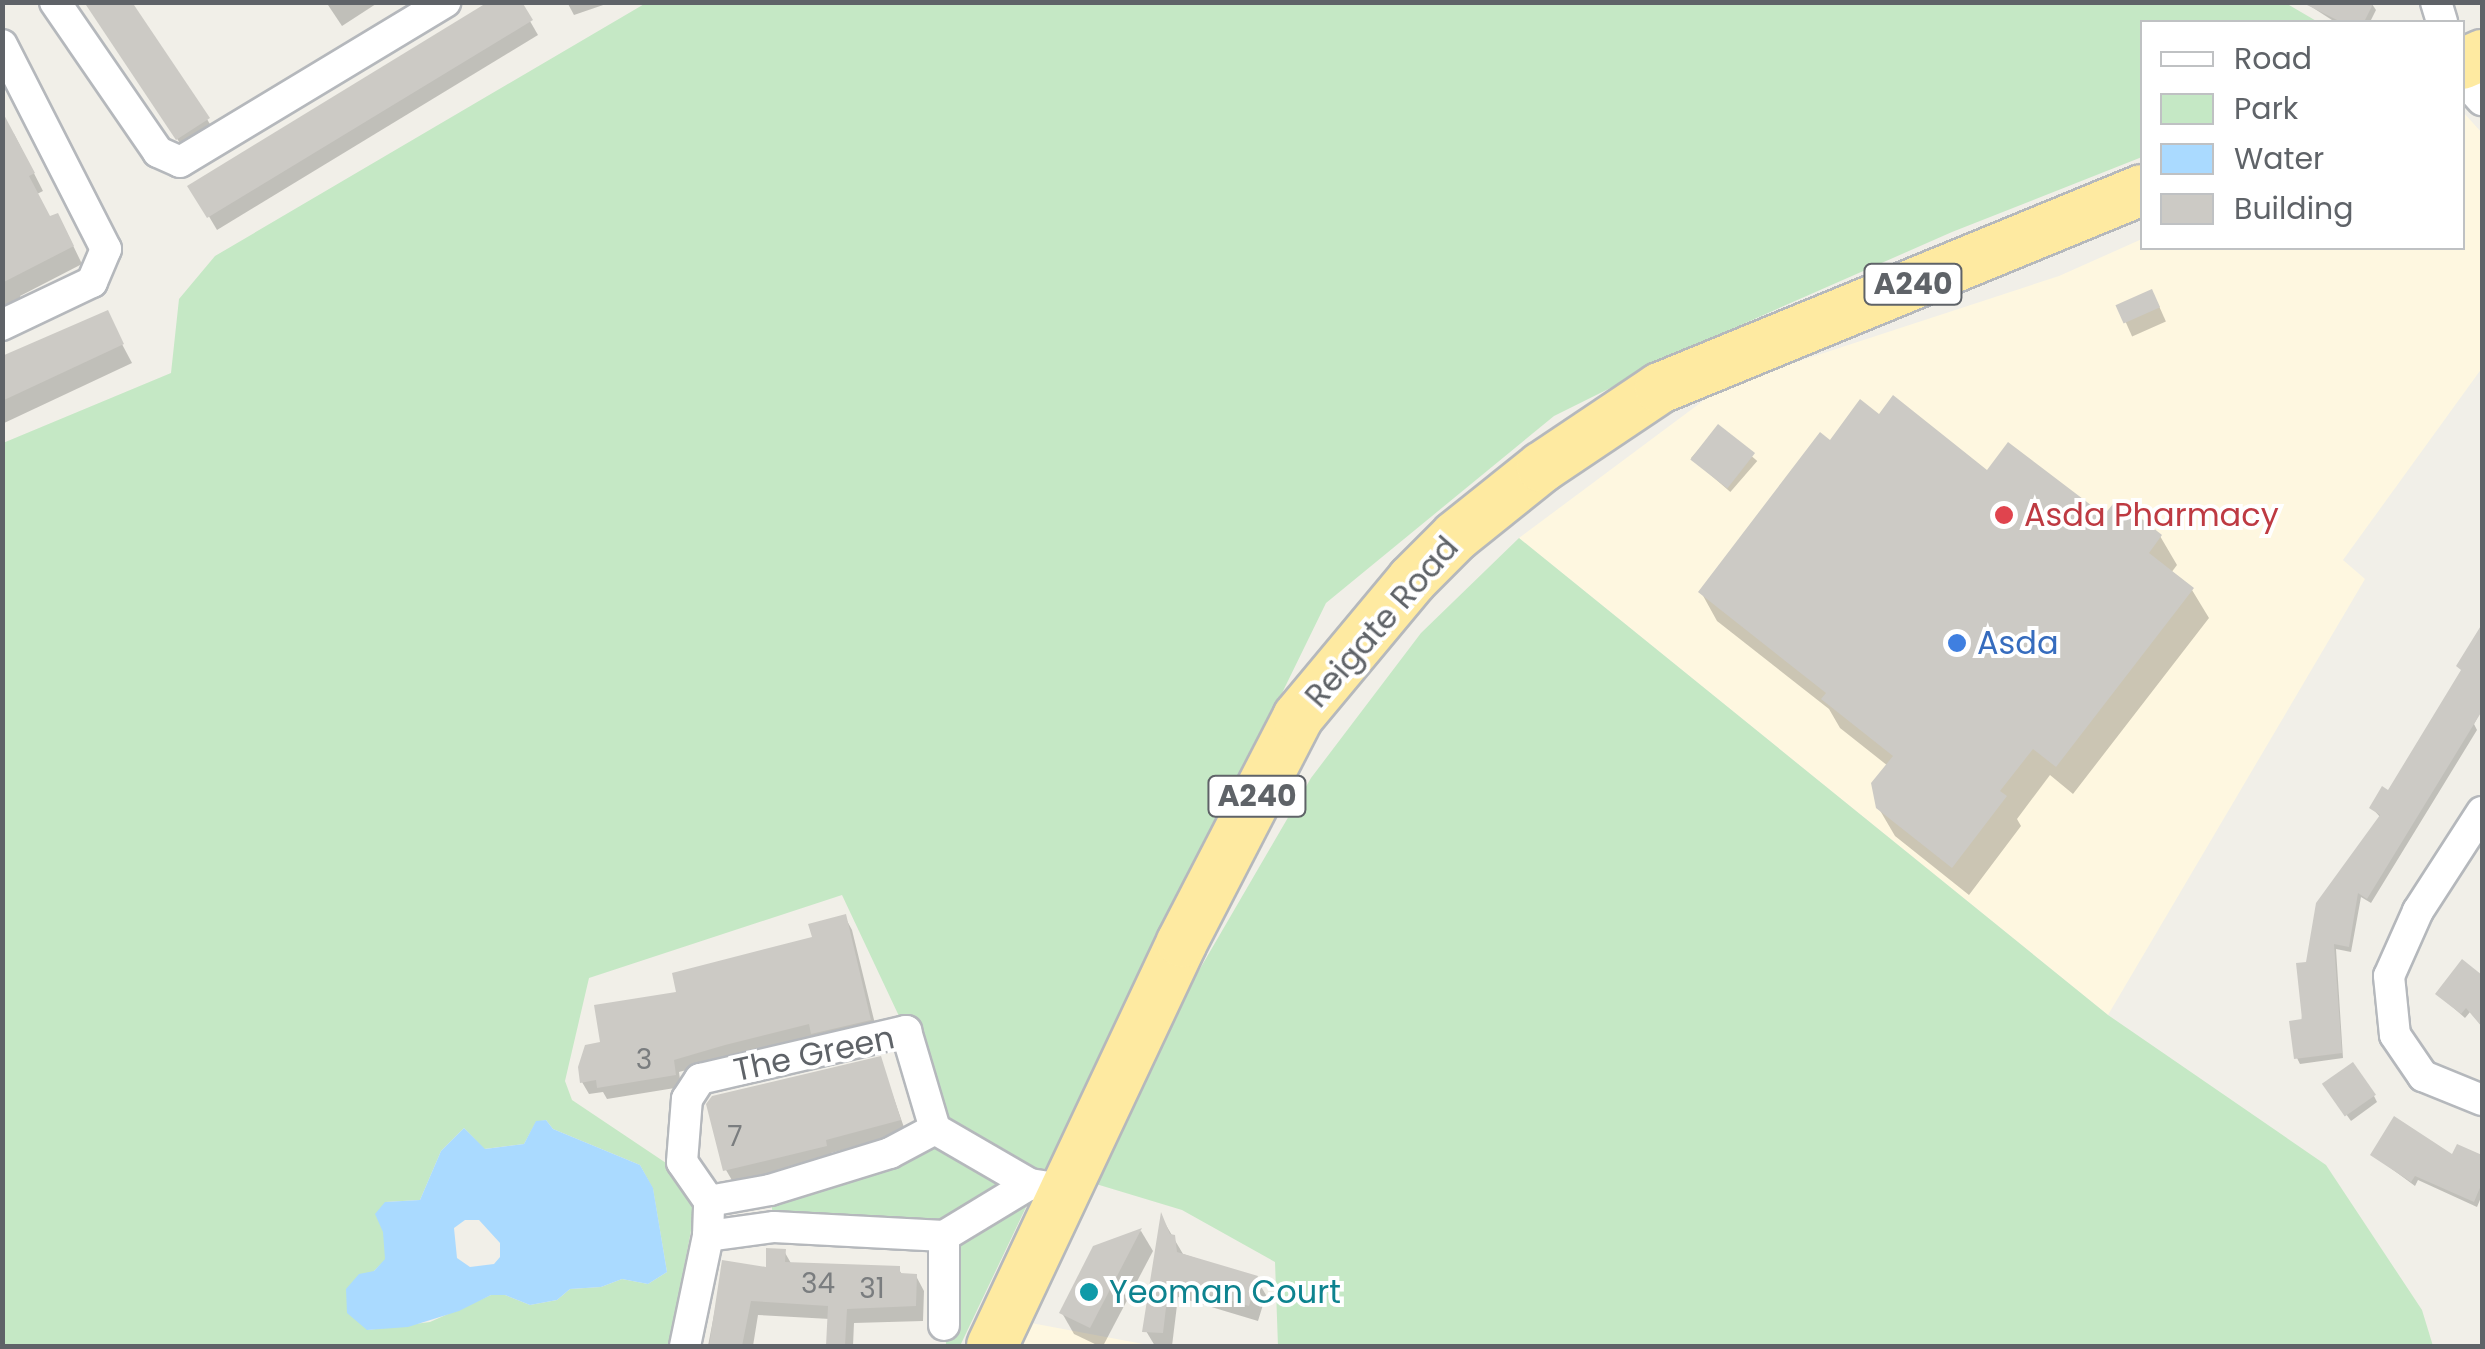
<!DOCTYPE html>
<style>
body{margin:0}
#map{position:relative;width:2485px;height:1349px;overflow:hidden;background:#f1efe8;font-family:Poppins,sans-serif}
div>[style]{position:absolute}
.commercial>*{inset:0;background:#fef7e0}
.green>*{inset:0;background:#c5e8c5}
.water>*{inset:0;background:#aadaff}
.shadow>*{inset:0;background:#0003;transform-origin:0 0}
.building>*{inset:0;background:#cccac5;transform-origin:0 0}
.roads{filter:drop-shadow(2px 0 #b5b8bc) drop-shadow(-2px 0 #b5b8bc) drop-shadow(0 2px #b5b8bc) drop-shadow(0 -2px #b5b8bc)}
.minor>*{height:30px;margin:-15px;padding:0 15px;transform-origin:15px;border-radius:15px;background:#fff}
.trunk>*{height:50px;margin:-25px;padding:0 25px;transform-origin:25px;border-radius:25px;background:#feeaa1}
.dots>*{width:28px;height:28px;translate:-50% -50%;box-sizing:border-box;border:5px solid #fff;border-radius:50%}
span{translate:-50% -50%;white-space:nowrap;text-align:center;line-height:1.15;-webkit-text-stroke:8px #fff;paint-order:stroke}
.number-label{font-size:28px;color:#7a7d7f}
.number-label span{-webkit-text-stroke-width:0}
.shield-label span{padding:2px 8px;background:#fff;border:2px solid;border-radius:8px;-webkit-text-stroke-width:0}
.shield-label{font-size:30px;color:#5f6368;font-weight:700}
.health-label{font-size:32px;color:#be3a42}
.left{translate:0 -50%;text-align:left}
.street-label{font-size:32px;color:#5f6368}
.shop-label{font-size:32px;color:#366cbe}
.culture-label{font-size:32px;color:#0d838f}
.frame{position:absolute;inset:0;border:5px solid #5f6368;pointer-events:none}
.legend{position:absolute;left:2140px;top:20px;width:325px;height:230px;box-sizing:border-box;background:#fff;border:2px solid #bfc1c3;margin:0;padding:12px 18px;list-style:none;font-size:30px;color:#5f6368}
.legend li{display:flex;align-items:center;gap:20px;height:50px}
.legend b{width:50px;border:2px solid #bfc1c3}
</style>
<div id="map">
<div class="commercial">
<i style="clip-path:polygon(2463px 112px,2482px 133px,2482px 368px,2343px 560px,2365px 579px,2108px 1015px,1519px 538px,1723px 386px,2059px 276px,2142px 239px,2142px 248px,2462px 248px)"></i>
<i style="clip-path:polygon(1031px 1323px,1154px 1346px,1017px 1346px)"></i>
</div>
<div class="green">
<i style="clip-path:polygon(evenodd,2284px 2px,2318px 22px,2142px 22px,2142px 157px,1952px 232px,1709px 339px,1554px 416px,1326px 603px,1048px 1173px,1030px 1184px,1027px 1205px,960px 1346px,946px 1346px,944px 1236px,774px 1227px,770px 1190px,935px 1129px,906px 1031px,842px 895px,589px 978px,565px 1081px,572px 1100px,669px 1165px,695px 1210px,669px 1346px,3px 1346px,3px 443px,171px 373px,179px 299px,215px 256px,646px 3px,2284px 2px,546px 1120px,553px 1129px,640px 1165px,653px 1189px,667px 1272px,648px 1284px,622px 1279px,601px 1287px,570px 1289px,557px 1300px,530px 1305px,505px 1295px,491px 1295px,430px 1322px,368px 1330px,374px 1271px,386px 1259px,385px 1202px,420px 1200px,441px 1151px,464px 1128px,484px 1149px,524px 1144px,536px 1122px,546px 1120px)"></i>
<i style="clip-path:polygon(1519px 538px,2108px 1015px,2326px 1165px,2422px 1310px,2433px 1346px,1278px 1346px,1275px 1262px,1182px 1210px,1096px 1184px,1169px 1022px,1311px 778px,1421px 633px)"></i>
</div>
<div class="water">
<i style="clip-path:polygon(evenodd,546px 1120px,553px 1129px,640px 1165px,653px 1188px,667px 1272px,648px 1284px,622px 1279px,601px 1287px,570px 1289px,557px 1300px,530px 1305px,505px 1295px,491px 1295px,459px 1311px,408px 1327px,367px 1330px,347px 1313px,346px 1289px,359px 1274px,374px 1271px,385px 1259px,383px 1232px,375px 1214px,385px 1202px,420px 1200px,441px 1151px,464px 1128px,485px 1149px,524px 1144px,536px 1121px,546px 1120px,465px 1220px,479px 1220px,500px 1243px,500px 1257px,494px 1264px,470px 1267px,457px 1258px,454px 1228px,465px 1220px)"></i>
</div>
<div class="shadow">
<i style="clip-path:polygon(326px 2px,379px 2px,342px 26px)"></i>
<i style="clip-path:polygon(519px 2px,538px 35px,217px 230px,191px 186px)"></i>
<i style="clip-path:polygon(567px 2px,612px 2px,574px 15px)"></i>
<i style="clip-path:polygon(2304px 2px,2372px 4px,2376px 10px,2370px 22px,2335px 22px)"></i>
<i style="clip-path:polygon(99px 23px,207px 119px,215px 133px,186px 152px)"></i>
<i style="clip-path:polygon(14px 134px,43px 191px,37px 194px,50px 219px,67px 233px,82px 264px,20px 296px,24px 304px,2px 313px,2px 250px)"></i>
<i style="left:2159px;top:306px;width:17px;height:37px;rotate:66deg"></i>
<i style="clip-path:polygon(114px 329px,132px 363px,2px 424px,2px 360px)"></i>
<i style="clip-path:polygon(1879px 417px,1988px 473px,2160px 536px,2177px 565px,2171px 573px,2192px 590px,2209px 618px,2073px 794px,2050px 775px,2017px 819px,2021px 826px,1969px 895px,1895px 836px,1878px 807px,1888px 766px,1840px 728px,1829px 709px,1717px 621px,1701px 592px,1831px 443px)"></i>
<i style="left:1718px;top:427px;width:52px;height:41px;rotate:41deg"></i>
<i style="clip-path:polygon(2482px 625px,2482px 709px,2474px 724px,2477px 730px,2371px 903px,2361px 897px,2351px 952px,2336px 949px,2343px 1058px,2300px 1064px,2297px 1058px,2308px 965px,2381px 818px,2372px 808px,2389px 794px,2463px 672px,2459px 666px)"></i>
<i style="clip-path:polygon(845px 917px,852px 930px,877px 1032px,820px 1045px,815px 1036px,679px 1072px,681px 1087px,607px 1099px,603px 1092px,589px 1094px,582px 1082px,602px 1044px,679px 994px,815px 939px)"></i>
<i style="clip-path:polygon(2462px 962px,2482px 978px,2482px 1026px,2470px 1012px,2465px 1018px,2438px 994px)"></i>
<i style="clip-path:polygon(880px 1059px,906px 1133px,831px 1153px,832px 1159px,733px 1182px,726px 1170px)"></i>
<i style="clip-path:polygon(2329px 1090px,2374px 1096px,2377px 1102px,2351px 1121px)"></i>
<i style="clip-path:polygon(2458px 1147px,2482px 1158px,2482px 1195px,2477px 1207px,2418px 1180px,2415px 1186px,2373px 1155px,2453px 1157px)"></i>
<i style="clip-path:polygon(1163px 1220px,1183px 1254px,1256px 1278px,1266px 1295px,1258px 1321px,1178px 1297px,1172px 1346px,1155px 1346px,1146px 1331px)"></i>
<i style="clip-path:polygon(1141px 1231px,1153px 1251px,1103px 1346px,1099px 1346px,1074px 1334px,1062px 1313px,1094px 1248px)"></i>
<i style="clip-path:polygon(784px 1251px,792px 1265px,898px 1268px,903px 1276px,916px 1276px,924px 1291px,923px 1321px,854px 1323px,853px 1346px,829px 1346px,830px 1319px,758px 1315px,753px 1346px,708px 1346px,724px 1263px,768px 1270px)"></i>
</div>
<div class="building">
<i style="clip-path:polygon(84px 2px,132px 2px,210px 118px,176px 140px)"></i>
<i style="clip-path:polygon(488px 2px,522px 2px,533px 20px,207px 218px,187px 186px)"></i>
<i style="clip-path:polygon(2301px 2px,2374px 2px,2364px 22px,2341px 22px)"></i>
<i style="clip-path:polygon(2px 111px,35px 173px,29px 176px,50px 216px,58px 213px,74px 246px,2px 283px)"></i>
<i style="left:2152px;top:289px;width:20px;height:40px;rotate:66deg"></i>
<i style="clip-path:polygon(108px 310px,124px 344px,2px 401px,2px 356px)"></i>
<i style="clip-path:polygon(1893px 395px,1987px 470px,2008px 442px,2104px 515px,2117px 499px,2162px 535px,2149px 553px,2194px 588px,2056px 767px,2033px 749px,2000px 791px,2007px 796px,1952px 868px,1876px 808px,1871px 783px,1893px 756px,1821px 699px,1826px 693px,1698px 592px,1820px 432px,1830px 440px,1860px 399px,1879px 414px)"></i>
<i style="left:1718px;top:424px;width:47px;height:45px;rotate:38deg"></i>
<i style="clip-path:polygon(2482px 624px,2482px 711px,2367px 899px,2358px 893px,2349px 947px,2334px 944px,2342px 1053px,2294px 1059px,2289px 1021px,2302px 1019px,2296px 963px,2306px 962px,2316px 903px,2380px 815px,2369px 808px,2382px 786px,2388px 790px,2461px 670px,2456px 666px)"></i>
<i style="clip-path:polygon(846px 914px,871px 1020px,811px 1034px,809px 1024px,725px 1045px,674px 1060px,676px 1075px,597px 1088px,596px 1080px,580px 1083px,578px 1067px,585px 1045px,600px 1042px,594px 1005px,676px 992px,672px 973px,812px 937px,808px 924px)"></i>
<i style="clip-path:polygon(2462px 959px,2482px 975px,2482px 1027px,2466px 1008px,2461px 1014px,2435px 994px)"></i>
<i style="clip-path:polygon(881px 1056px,901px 1120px,826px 1140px,827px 1146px,723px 1171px,706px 1104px,712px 1096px)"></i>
<i style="left:2353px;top:1062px;width:40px;height:38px;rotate:55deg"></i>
<i style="clip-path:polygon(2394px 1116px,2452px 1154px,2457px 1144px,2482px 1155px,2482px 1183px,2474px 1202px,2415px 1176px,2411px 1182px,2370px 1155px)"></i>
<i style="clip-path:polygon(1161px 1212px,1170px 1234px,1175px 1235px,1177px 1252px,1258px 1276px,1249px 1306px,1169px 1282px,1163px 1333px,1142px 1332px)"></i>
<i style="clip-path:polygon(1142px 1228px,1090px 1328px,1059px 1313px,1093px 1246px)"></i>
<i style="clip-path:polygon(766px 1248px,786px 1249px,785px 1262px,900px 1266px,900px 1273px,917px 1274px,916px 1306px,847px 1309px,845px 1346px,826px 1346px,828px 1306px,751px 1301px,742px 1346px,709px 1346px,722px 1260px,766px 1267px)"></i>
</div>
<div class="roads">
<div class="minor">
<i style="left:55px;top:2px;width:182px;rotate:55.5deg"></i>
<i style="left:158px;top:152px;width:24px;rotate:24deg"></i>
<i style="left:180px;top:162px;width:310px;rotate:-31.1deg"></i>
<i style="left:2436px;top:2px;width:21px;rotate:73deg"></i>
<i style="left:2px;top:45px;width:229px;rotate:63deg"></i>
<i style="left:106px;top:249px;width:36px;rotate:113deg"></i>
<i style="left:92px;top:282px;width:100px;rotate:154.5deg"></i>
<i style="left:2462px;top:78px;width:30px;rotate:48deg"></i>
<i style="left:2482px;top:812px;width:118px;rotate:122.9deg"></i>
<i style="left:2418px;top:911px;width:71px;rotate:114deg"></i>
<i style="left:2389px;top:976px;width:59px;rotate:84.2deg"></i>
<i style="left:2395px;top:1035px;width:50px;rotate:55.7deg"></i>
<i style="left:2423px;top:1076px;width:64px;rotate:22.1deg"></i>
<i style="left:935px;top:1129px;width:110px;rotate:30.1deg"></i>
<i style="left:708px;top:1236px;width:67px;rotate:-7.8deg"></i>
<i style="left:774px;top:1227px;width:170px;rotate:3deg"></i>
<i style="left:944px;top:1236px;width:100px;rotate:-31.2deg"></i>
<i style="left:1030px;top:1184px;width:32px;rotate:9deg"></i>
<i style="left:944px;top:1236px;width:89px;rotate:90deg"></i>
<i style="left:685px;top:1346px;width:112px;rotate:-78.2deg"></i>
<i style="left:708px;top:1236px;width:35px;rotate:-88deg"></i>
<i style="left:709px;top:1201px;width:47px;rotate:-124.7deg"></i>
<i style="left:682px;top:1162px;width:63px;rotate:-85.5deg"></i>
<i style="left:687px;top:1099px;width:24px;rotate:-57deg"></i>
<i style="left:700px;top:1079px;width:212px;rotate:-13.1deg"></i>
<i style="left:906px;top:1031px;width:102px;rotate:73.5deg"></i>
<i style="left:935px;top:1129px;width:51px;rotate:151.9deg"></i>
<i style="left:890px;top:1153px;width:126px;rotate:162.9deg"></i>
<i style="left:770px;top:1190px;width:62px;rotate:169.8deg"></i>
</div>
<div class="trunk">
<i style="left:2462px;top:64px;width:22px;rotate:-24deg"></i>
<i style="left:992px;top:1346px;width:446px;rotate:-64.8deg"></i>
<i style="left:1182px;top:942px;width:253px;rotate:-62.7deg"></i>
<i style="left:1298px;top:717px;width:178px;rotate:-50.2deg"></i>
<i style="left:1412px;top:580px;width:62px;rotate:-45deg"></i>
<i style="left:1456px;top:536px;width:110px;rotate:-38.7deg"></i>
<i style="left:1542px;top:467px;width:142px;rotate:-33.8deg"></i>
<i style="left:1660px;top:388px;width:521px;rotate:-22.33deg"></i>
</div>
</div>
<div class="dots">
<i style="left:2004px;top:515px;background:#e0444e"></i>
<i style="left:1957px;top:643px;background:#3f7fe0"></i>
<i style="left:1089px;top:1292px;background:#0f9aa8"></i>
</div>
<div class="number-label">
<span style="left:644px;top:1060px">3</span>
<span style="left:735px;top:1137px">7</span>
<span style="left:818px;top:1284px">34</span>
<span style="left:872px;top:1289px">31</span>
</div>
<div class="shield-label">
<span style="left:1913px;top:284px">A240</span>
<span style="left:1257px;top:796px">A240</span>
</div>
<div class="health-label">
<span class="left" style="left:2024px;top:515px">Asda Pharmacy</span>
</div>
<div class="street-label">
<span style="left:1382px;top:622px;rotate:-49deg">Reigate Road</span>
<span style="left:814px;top:1054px;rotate:-12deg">The Green</span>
</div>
<div class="shop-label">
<span class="left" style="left:1977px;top:643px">Asda</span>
</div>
<div class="culture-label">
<span class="left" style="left:1109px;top:1292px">Yeoman Court</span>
</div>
<div class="frame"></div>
<ul class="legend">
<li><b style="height:12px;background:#fff"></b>Road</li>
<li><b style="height:28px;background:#c5e8c5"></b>Park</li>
<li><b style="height:28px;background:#aadaff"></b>Water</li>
<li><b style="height:28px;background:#cccac5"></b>Building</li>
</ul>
</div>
